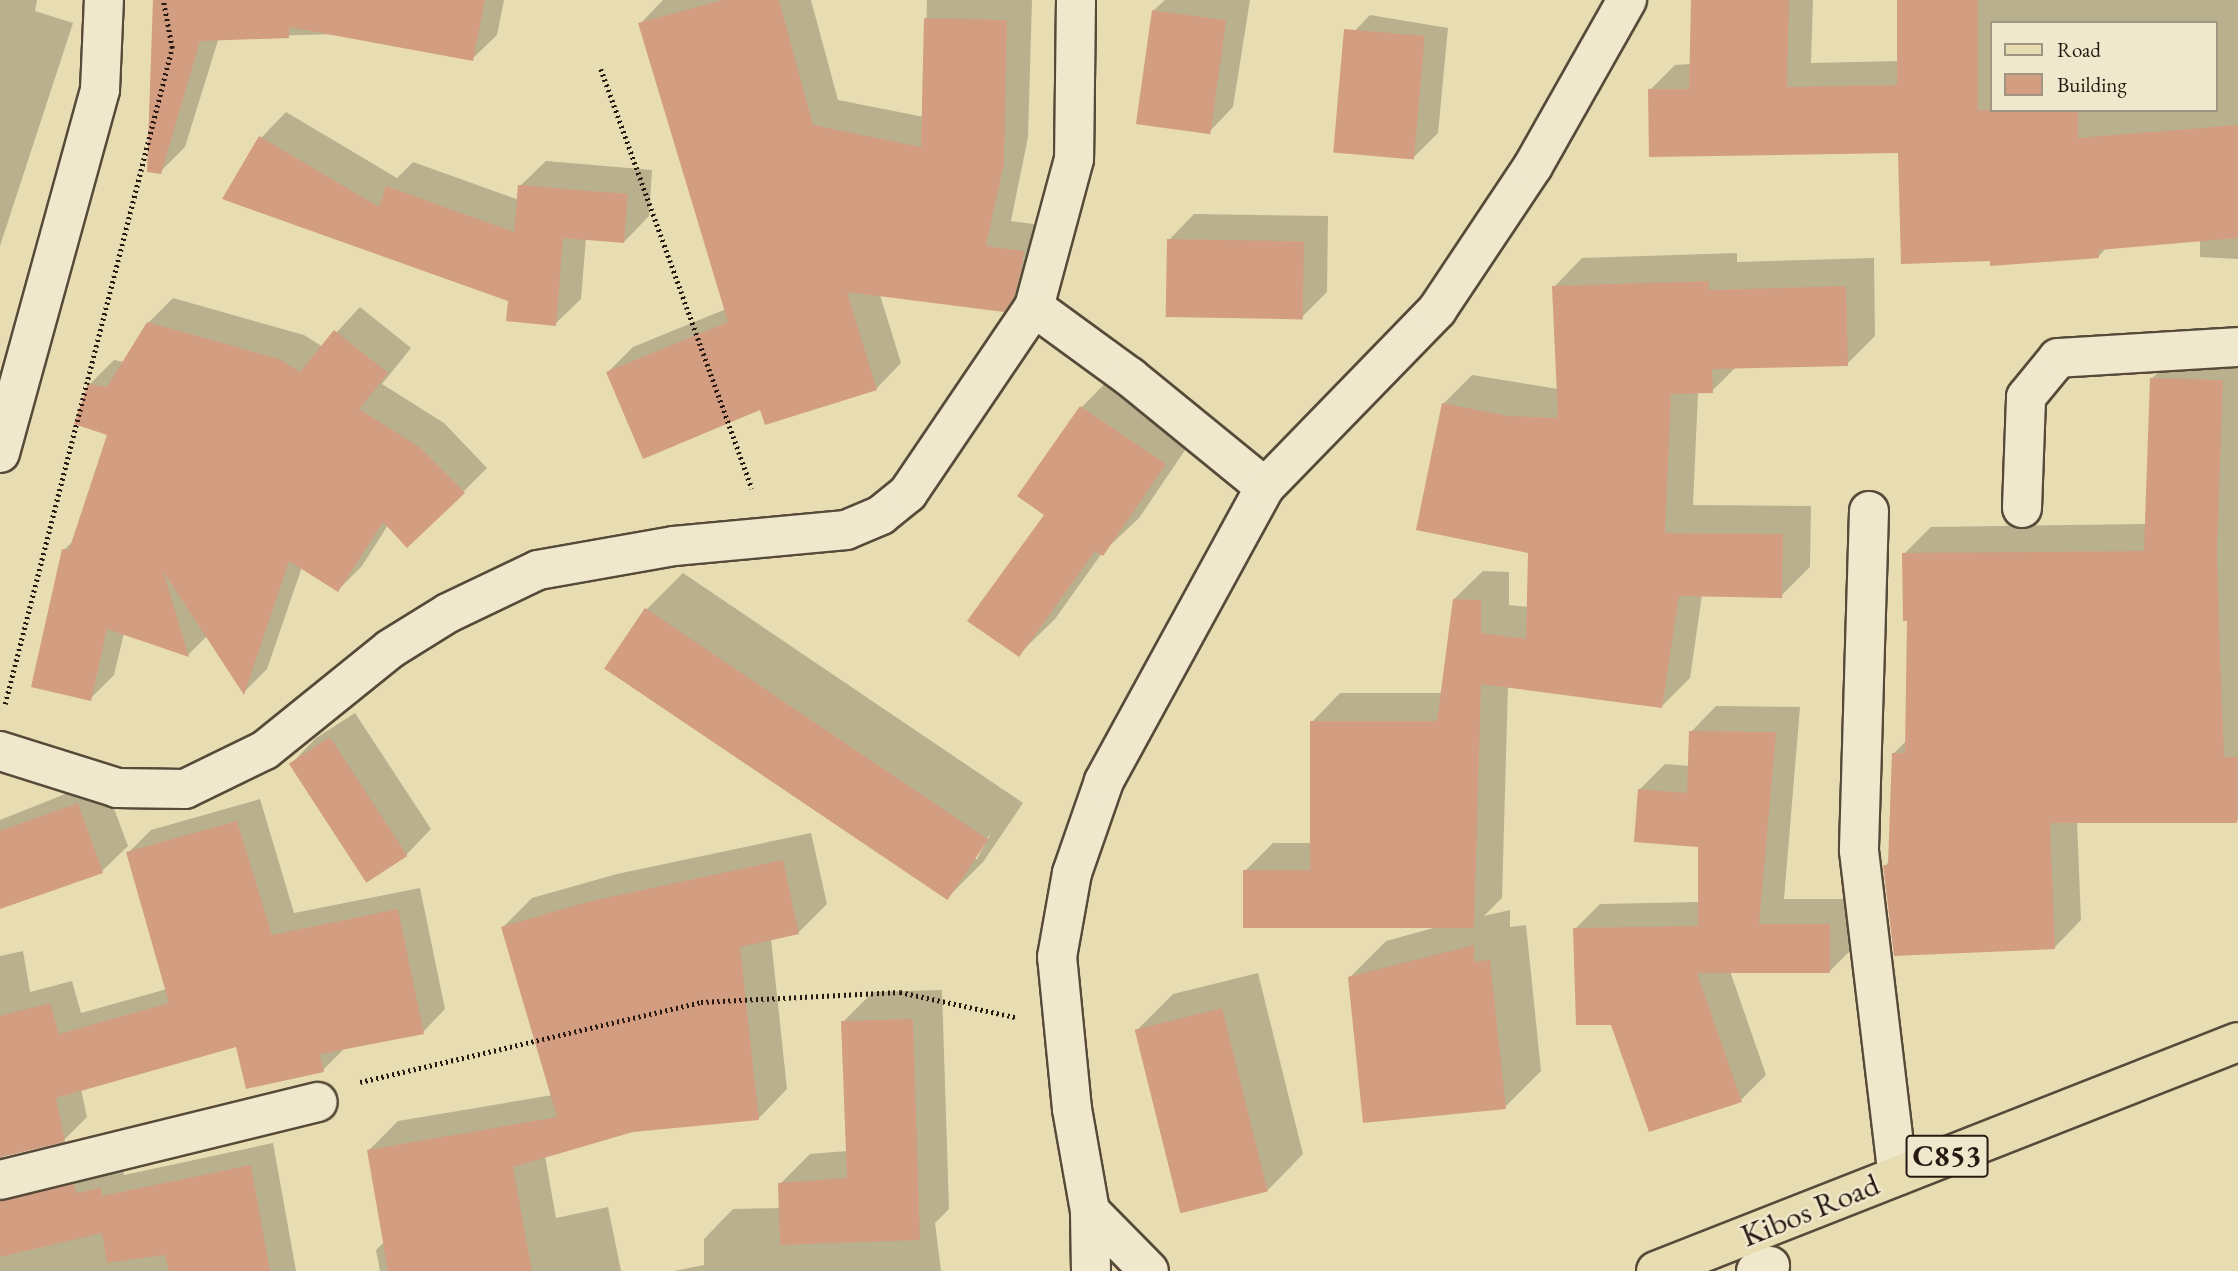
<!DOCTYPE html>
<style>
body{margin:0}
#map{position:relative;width:2238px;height:1271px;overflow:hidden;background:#e8dcb2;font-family:"EB Garamond",serif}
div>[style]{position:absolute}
.shadow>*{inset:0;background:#0003}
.building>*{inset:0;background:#d29d81;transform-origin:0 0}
.path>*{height:4.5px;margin-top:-2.25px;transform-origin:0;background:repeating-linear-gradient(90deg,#271911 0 2px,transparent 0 5.5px)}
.roads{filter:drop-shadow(2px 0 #574a39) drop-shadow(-2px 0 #574a39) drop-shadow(0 2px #574a39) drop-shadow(0 -2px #574a39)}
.street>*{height:38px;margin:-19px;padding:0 19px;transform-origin:19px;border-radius:19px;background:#f0e8cd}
.secondary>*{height:38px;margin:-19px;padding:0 19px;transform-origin:19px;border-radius:19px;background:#f0e8cd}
.primary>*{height:38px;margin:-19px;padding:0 19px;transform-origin:19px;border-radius:19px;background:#e8dcb2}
span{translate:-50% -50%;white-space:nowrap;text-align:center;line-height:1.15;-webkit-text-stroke:5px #f0e8cd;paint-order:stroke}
.shield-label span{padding:2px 5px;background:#f0e8cd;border:2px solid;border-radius:5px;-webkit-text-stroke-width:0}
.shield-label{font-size:30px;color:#271911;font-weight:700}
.street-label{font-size:32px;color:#271911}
.legend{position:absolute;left:1990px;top:21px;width:228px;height:91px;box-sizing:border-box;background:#f0e8cd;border:2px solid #a09582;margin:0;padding:9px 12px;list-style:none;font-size:21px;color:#271911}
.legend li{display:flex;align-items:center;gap:14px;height:35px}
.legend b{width:35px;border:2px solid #a09582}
</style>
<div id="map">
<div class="shadow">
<i style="clip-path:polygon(0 0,37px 0,35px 11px,73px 23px,0 246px)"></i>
<i style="clip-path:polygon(155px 0,504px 0,497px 35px,472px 59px,339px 34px,219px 37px,185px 147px,160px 172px)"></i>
<i style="clip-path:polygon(663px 0,811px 0,838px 100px,924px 117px,927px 0,1032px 0,1028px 137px,1011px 221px,1048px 226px,1029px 284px,1004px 310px,880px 295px,901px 363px,876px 389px,762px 408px,608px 372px,633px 347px,726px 309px,640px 24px)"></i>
<i style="clip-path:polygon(1165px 0,1250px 0,1233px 107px,1208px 133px,1154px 10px)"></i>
<i style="clip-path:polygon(evenodd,1693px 0,1813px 0,1811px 63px,1899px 61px,1899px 0,2238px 0,2238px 259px,2200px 257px,2200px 240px,2107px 247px,2099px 256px,1991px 260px,1899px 152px,1650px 90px,1675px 65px,1691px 64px,1693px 0,1991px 23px,2215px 23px,2215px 110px,1991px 110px,1991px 23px)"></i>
<i style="clip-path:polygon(1370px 15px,1448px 28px,1438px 133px,1413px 158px,1345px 41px)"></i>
<i style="clip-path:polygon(286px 112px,397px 178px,413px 162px,519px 200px,520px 186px,546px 161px,652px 170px,649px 216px,624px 242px,586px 238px,581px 299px,555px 324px,509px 300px,261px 138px)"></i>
<i style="clip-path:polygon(1194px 214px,1328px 216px,1327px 292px,1301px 318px,1169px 240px)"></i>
<i style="clip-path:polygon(1737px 253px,1737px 262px,1874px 258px,1875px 336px,1847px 364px,1736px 367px,1712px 391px,1698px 392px,1693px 505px,1811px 506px,1810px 567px,1781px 596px,1702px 595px,1690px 678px,1662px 706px,1508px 686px,1502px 898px,1484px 916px,1510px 910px,1510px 927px,1526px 925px,1541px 1071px,1505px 1107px,1350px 977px,1386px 941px,1437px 927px,1245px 871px,1273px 843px,1312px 843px,1312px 722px,1340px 693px,1443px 693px,1454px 599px,1483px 571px,1509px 572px,1509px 605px,1529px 607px,1530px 552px,1443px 404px,1472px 375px,1558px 389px,1554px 287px,1582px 258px)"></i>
<i style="clip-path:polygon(173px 298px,304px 335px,323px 347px,360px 307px,411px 348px,382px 384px,444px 423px,487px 468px,463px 492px,388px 525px,362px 566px,338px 590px,302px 567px,267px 669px,244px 692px,207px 636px,188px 655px,124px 633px,114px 675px,90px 699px,64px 550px,75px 539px,110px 434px,89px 385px,114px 360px,124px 362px,148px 323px)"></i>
<i style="clip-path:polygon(2179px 352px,2238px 353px,2238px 820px,2077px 822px,2081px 920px,2054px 948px,1885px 866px,1890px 860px,1894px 753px,1907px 740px,1909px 619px,1904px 554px,1931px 527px,2146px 524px,2151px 379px)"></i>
<i style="clip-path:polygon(1117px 371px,1200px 428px,1139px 518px,1102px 553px,1055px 619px,1019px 654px,1046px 515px,1019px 496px,1082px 407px)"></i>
<i style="clip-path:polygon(evenodd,683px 573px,1023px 803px,983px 862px,947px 898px,607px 668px,647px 609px,683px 573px,992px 831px,977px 859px,973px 859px,992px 831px)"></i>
<i style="clip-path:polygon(1716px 706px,1800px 707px,1784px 899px,1855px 899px,1855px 946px,1830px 971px,1730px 971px,1766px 1075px,1741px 1100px,1612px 1023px,1575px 929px,1600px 904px,1700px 902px,1700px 846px,1639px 790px,1665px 764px,1690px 766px,1691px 732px)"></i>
<i style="clip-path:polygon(355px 713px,431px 829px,406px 855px,291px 764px,316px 738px)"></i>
<i style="clip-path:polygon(103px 779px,128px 846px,102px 871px,0 907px,0 820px)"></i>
<i style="clip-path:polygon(260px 799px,294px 913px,420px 888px,445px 1009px,423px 1032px,346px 1047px,323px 1070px,238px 1045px,81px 1089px,87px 1117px,64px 1140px,2px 1157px,6px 1172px,123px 1167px,124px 1175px,273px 1143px,296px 1271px,0 1271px,0 956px,23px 951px,30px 992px,72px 981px,81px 1013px,167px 989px,128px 853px,151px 830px)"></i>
<i style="clip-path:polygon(811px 833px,827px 904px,799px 932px,771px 939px,787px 1089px,759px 1118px,632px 1130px,545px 1156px,556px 1218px,608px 1207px,621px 1271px,380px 1271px,376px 1250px,384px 1242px,369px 1150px,398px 1121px,553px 1095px,503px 927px,532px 898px,617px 874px)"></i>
<i style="clip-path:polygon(1258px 973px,1303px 1154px,1267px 1191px,1137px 1030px,1173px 994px)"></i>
<i style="clip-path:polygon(942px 990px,949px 1209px,935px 1223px,941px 1271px,674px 1271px,704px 1265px,704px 1239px,733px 1209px,781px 1208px,780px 1184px,810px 1154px,847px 1151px,843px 1022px,873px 992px)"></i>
</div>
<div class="building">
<i style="clip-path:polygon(153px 0,485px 0,473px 61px,289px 27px,289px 38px,200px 41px,161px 174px,147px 172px)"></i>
<i style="clip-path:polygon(723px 0,779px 0,813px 125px,921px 147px,924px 18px,1007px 20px,1004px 163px,986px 246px,1024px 251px,1021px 270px,1014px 298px,1004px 312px,847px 292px,877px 390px,765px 425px,760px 410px,643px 459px,606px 372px,728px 322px,638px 23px)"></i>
<i style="clip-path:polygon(1691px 0,1789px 0,1787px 87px,1897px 85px,1897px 0,1978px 0,1978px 110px,2078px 110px,2078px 138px,2238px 125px,2238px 238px,2099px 250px,2099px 258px,1990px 266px,1990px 261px,1901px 264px,1898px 153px,1649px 157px,1648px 89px,1689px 89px)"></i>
<i style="left:1152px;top:10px;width:75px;height:115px;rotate:8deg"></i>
<i style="left:1344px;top:29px;width:81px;height:124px;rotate:5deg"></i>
<i style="clip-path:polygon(259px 136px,379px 207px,386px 186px,514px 232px,518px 185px,628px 194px,624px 243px,563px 238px,556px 326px,506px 321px,508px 301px,222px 199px)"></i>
<i style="left:1167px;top:239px;width:137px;height:78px;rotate:1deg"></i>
<i style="clip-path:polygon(1709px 281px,1709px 290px,1846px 286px,1848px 366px,1712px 369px,1713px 393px,1671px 394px,1665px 533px,1783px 534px,1782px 598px,1679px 596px,1662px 708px,1481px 684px,1474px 928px,1243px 928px,1243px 870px,1310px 870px,1310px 721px,1437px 721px,1453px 599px,1481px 600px,1481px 633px,1526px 639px,1528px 553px,1416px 530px,1442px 403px,1508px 416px,1558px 418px,1552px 286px)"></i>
<i style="clip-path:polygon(147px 322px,279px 359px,300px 372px,334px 330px,388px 373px,359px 409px,419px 447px,465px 493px,407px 548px,383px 522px,338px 592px,289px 561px,244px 695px,163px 571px,189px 657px,107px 629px,91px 701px,31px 687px,62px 549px,69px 550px,107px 435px,74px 424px,88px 384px,107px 387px)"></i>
<i style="clip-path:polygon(2150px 378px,2223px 380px,2217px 551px,2220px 656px,2224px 757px,2237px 757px,2237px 823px,2050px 823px,2055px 949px,1894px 956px,1883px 865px,1888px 865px,1892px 753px,1905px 753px,1907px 621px,1903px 621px,1902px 553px,2144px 551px)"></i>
<i style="clip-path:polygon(1080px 406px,1166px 464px,1103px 556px,1095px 551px,1019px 657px,967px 621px,1044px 515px,1017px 496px)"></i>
<i style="left:645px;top:608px;width:414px;height:73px;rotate:34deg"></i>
<i style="clip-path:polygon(1689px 731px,1776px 732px,1759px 924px,1830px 924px,1830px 973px,1697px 973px,1742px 1102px,1649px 1132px,1611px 1025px,1576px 1025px,1573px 928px,1698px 926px,1698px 847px,1634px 842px,1638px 789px,1687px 793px)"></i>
<i style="left:330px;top:737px;width:142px;height:49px;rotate:57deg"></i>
<i style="clip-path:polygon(78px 803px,103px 873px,0 909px,0 831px)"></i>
<i style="clip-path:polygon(237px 821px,272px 935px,398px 909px,424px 1034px,320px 1054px,324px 1072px,246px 1089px,236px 1047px,56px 1098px,65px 1142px,0 1157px,0 1016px,50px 1003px,59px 1034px,169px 1003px,126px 852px)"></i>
<i style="clip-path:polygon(783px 860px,799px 934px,740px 947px,759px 1120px,633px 1132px,513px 1167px,532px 1271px,388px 1271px,367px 1150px,557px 1117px,501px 927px,587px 902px)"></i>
<i style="clip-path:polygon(1474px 945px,1474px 962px,1490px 960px,1506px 1109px,1363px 1123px,1348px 977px)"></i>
<i style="left:1222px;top:1008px;width:189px;height:90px;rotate:76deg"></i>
<i style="clip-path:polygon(913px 1019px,920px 1240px,780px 1245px,778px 1183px,847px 1178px,841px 1021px)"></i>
<i style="clip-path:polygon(251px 1165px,270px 1271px,169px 1271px,165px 1255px,107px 1263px,102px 1233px,0 1257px,0 1201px,74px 1184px,76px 1193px,101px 1188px,102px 1196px)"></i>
</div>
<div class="path">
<i style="left:601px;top:69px;width:446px;rotate:70.2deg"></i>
<i style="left:5px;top:704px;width:677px;rotate:-75.72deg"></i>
<i style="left:172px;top:48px;width:49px;rotate:-100.6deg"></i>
<i style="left:360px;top:1082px;width:350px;rotate:-13.2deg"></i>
<i style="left:701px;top:1002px;width:199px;rotate:-2.9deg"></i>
<i style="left:900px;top:992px;width:118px;rotate:12.3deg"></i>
</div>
<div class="roads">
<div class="street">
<i style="left:1076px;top:0;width:159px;rotate:90.7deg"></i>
<i style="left:1074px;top:159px;width:153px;rotate:105.1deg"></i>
<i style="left:1034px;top:307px;width:119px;rotate:36.1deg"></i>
<i style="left:1130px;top:377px;width:174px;rotate:39.2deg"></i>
<i style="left:2022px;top:508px;width:111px;rotate:-87.9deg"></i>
<i style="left:2026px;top:397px;width:50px;rotate:-50.6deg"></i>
<i style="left:2058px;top:358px;width:180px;rotate:-3.5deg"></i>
<i style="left:1869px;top:511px;width:340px;rotate:91.7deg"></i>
<i style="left:1859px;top:851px;width:327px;rotate:83.2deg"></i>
<i style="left:0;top:751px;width:123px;rotate:17.5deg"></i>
<i style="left:117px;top:788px;width:68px;rotate:0.8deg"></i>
<i style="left:185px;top:789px;width:89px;rotate:-26deg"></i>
<i style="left:265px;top:750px;width:161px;rotate:-38.9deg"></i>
<i style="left:390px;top:649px;width:68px;rotate:-31.8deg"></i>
<i style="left:448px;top:613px;width:100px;rotate:-25.5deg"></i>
<i style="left:538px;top:570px;width:138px;rotate:-10deg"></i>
<i style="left:674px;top:546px;width:173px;rotate:-5.3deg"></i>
<i style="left:846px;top:530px;width:38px;rotate:-23deg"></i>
<i style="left:881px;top:515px;width:35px;rotate:-39deg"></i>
<i style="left:908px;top:493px;width:225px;rotate:-55.9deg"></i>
<i style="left:0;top:1180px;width:327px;rotate:-13.8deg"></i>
<i style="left:1756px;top:1271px;width:15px;rotate:-20deg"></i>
</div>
<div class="secondary">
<i style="left:0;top:453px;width:377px;rotate:-74.6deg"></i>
<i style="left:100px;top:90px;width:90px;rotate:-87.5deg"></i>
<i style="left:1090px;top:1211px;width:84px;rotate:45.5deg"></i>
<i style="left:1091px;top:1271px;width:60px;rotate:-91deg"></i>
<i style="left:1090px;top:1211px;width:104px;rotate:-100deg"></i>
<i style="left:1072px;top:1109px;width:153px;rotate:-95.6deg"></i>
<i style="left:1057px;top:957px;width:85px;rotate:-79.9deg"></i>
<i style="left:1072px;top:873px;width:97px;rotate:-70.8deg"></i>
<i style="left:1104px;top:781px;width:335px;rotate:-61.3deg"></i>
<i style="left:1265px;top:487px;width:247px;rotate:-45.8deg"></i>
<i style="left:1437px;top:310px;width:173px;rotate:-56.3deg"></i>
<i style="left:1533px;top:166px;width:191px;rotate:-60.5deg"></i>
</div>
<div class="primary">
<i style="left:1656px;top:1271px;width:625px;rotate:-21.48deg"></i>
</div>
</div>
<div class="shield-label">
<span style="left:1947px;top:1156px">C853</span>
</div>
<div class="street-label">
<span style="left:1810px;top:1210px;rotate:-22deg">Kibos Road</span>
</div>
<ul class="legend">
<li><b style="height:9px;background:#e8dcb2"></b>Road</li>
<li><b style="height:19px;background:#d29d81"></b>Building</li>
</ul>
</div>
